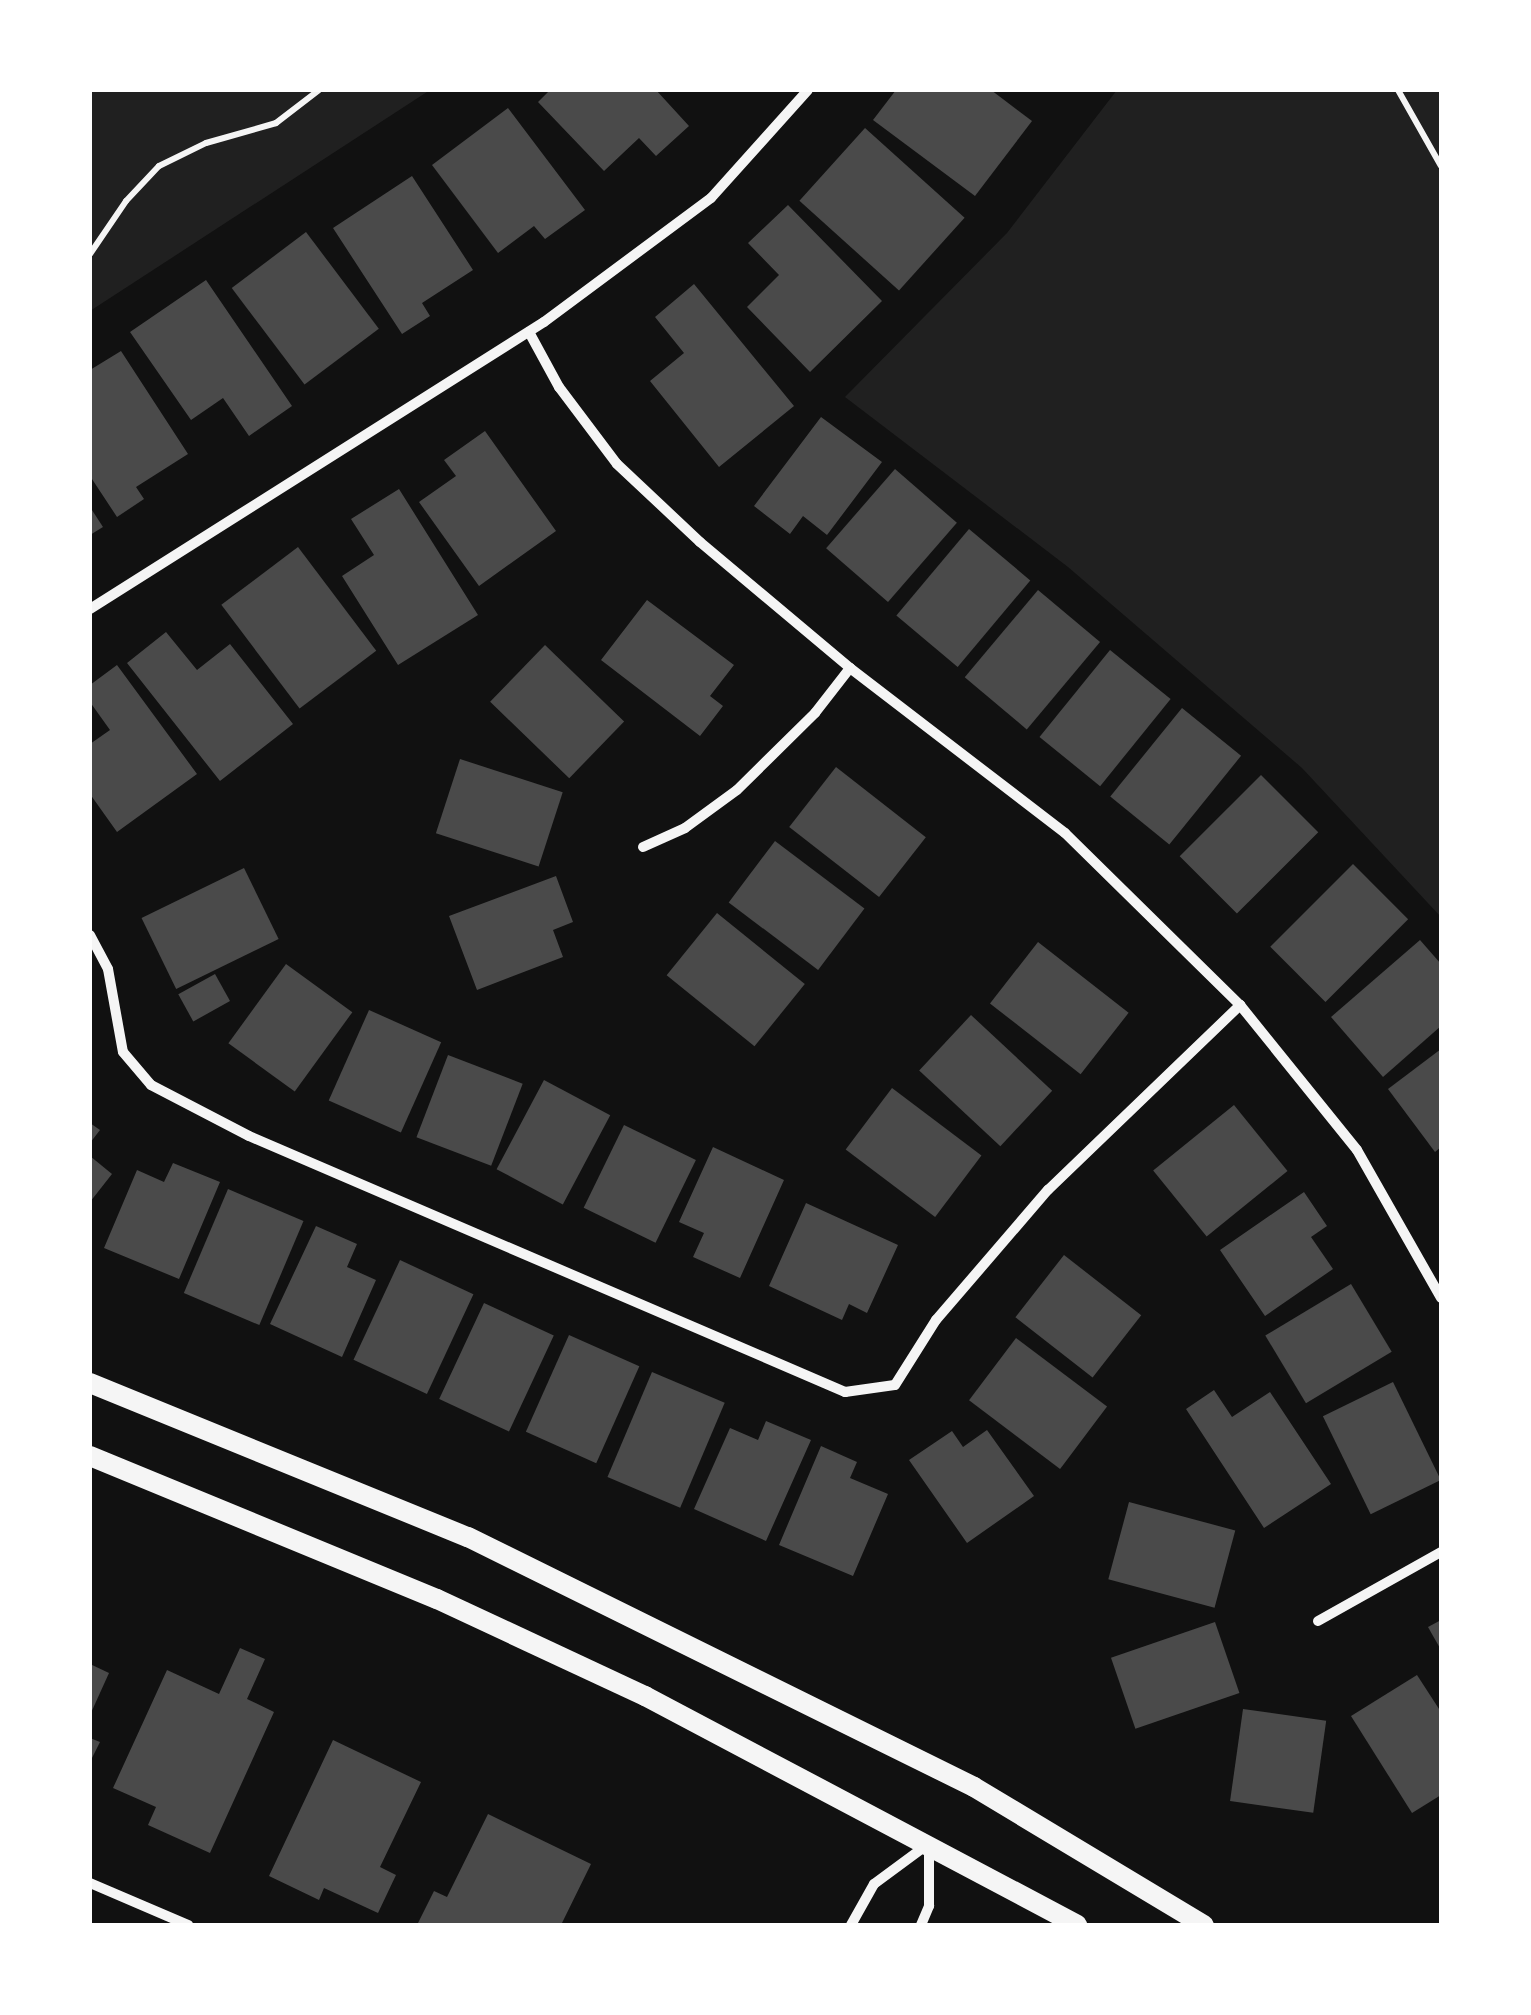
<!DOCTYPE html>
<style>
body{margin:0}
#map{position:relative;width:1531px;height:2015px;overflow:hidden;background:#111;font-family:Mulish,sans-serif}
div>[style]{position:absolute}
.green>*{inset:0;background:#202020}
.building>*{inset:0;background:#4a4a4a;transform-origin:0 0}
.path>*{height:6px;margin:-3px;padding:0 3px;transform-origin:3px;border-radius:3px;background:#f5f5f5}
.minor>*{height:10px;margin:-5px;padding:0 5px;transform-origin:5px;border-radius:5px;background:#f5f5f5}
.secondary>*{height:20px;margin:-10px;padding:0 10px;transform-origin:10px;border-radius:10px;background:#f5f5f5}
span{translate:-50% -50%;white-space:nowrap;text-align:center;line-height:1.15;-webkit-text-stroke:10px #fff;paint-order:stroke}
.frame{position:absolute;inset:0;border:92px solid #fff;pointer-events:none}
</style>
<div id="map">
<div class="green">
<i style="clip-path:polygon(90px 90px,430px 90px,90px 311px)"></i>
<i style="clip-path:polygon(1117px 90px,1441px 90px,1441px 917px,1302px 768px,1068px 567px,845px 397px,1007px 233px)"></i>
</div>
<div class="building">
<i style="clip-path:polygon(550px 90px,656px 90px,689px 126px,656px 156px,639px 138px,604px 171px,538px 102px)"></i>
<i style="clip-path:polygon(896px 90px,991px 90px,1032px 121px,975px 196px,873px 120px)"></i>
<i style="clip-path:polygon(508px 108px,585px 210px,545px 239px,534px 226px,498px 253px,432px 165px)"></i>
<i style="left:865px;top:128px;width:134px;height:98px;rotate:42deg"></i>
<i style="clip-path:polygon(412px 176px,473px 270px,422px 303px,430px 316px,402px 334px,333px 228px)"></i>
<i style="clip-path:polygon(788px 205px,882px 301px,810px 372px,747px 307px,779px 275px,748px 243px)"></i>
<i style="left:306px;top:232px;width:121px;height:93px;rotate:53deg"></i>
<i style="clip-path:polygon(206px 280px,292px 406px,249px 436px,223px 398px,191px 420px,130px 332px)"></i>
<i style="clip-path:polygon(694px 284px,794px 406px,719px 467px,650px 381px,684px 353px,655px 317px)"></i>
<i style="clip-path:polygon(121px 351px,188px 454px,136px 487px,144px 499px,117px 517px,90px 476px,90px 370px)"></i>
<i style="clip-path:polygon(821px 417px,882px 462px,827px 535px,803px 516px,790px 534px,754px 506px)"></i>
<i style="clip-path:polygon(485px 431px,556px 531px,479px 586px,419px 502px,456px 476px,444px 460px)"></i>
<i style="left:895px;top:469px;width:82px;height:105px;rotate:41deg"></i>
<i style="clip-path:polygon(399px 489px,478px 615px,398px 665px,342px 576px,374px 555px,351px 519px)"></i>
<i style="clip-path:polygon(90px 507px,103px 527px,90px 535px)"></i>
<i style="left:969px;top:529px;width:80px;height:113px;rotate:40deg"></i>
<i style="left:298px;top:547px;width:130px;height:96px;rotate:53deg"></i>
<i style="left:1038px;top:590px;width:81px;height:114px;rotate:40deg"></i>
<i style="clip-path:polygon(647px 600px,734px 665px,710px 696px,723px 706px,700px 736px,601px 660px)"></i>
<i style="clip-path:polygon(166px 632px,197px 670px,230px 644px,293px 724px,220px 781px,127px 663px)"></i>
<i style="left:545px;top:645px;width:110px;height:79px;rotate:44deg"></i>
<i style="left:1110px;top:650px;width:78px;height:112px;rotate:39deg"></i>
<i style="clip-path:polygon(117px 665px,197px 774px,117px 832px,90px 794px,90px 744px,110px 730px,90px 702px,90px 685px)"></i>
<i style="left:1182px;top:708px;width:76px;height:114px;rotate:39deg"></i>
<i style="left:460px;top:759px;width:108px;height:78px;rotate:18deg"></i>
<i style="left:836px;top:767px;width:114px;height:76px;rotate:38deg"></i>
<i style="left:1261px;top:775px;width:81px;height:115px;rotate:45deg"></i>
<i style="left:775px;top:841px;width:112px;height:77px;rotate:37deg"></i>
<i style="left:1353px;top:864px;width:78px;height:117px;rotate:45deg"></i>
<i style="left:244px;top:868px;width:79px;height:114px;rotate:64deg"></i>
<i style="clip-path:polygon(556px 876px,573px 922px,553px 930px,563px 957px,477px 990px,449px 916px)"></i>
<i style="left:717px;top:913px;width:113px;height:80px;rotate:39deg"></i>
<i style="clip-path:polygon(1420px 940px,1441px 964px,1441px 1026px,1383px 1077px,1331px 1017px)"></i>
<i style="left:1038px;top:942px;width:115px;height:78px;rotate:38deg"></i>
<i style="left:286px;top:964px;width:82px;height:98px;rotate:36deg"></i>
<i style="left:215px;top:974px;width:31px;height:42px;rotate:61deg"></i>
<i style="left:369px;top:1010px;width:79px;height:99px;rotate:24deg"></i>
<i style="left:971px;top:1015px;width:111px;height:76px;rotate:43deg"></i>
<i style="clip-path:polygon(1441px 1049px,1441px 1147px,1435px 1152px,1388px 1089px)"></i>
<i style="left:448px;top:1055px;width:80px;height:88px;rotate:21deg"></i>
<i style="left:544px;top:1080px;width:75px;height:101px;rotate:28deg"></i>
<i style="left:892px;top:1088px;width:112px;height:77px;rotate:37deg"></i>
<i style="left:1234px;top:1105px;width:85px;height:104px;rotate:51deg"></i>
<i style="clip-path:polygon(90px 1123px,100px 1130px,90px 1143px)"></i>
<i style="left:624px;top:1125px;width:80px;height:92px;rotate:26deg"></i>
<i style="clip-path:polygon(713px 1147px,784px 1180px,740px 1278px,693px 1257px,704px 1233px,679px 1222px)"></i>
<i style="clip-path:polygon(90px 1156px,112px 1174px,90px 1202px)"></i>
<i style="clip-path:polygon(173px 1163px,220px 1182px,179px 1279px,104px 1248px,137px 1170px,164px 1182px)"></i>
<i style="left:228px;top:1189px;width:82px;height:113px;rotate:23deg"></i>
<i style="clip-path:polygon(1304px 1192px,1327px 1226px,1311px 1237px,1333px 1269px,1265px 1316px,1220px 1250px)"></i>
<i style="clip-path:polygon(806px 1203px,898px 1245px,867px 1313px,849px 1304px,842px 1320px,769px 1286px)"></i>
<i style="clip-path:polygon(316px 1226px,357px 1244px,347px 1267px,376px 1280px,342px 1357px,270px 1324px)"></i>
<i style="left:1064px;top:1255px;width:98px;height:79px;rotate:38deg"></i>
<i style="left:400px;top:1260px;width:81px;height:110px;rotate:25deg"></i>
<i style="left:1351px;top:1284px;width:79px;height:100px;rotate:59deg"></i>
<i style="left:484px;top:1303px;width:77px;height:106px;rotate:25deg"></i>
<i style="left:569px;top:1335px;width:77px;height:106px;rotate:24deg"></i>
<i style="left:1016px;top:1338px;width:114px;height:78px;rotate:37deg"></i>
<i style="left:652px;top:1372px;width:79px;height:114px;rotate:23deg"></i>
<i style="left:1393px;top:1382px;width:109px;height:78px;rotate:64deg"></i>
<i style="clip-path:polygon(1214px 1390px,1232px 1417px,1270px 1392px,1331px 1484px,1264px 1528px,1186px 1409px)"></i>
<i style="clip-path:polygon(766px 1421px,811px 1440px,766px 1541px,694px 1509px,730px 1428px,758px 1440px)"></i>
<i style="clip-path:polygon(987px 1430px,1034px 1496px,967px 1543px,909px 1460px,952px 1431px,963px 1447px)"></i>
<i style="clip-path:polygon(821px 1446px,857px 1462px,850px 1478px,888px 1494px,853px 1576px,779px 1545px)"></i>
<i style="left:1129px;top:1502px;width:110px;height:80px;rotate:15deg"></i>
<i style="clip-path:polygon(1441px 1620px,1441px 1650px,1428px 1627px)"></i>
<i style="left:1215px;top:1622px;width:75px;height:110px;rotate:71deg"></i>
<i style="clip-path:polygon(240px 1648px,265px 1659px,247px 1699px,274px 1712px,210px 1853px,148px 1825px,156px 1807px,113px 1788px,167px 1670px,219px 1694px)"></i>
<i style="clip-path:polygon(90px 1664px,109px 1673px,90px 1715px)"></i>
<i style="clip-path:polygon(1417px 1675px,1441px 1712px,1441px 1795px,1412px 1813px,1351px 1716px)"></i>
<i style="left:1243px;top:1709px;width:84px;height:93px;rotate:8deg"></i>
<i style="clip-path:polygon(90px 1738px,100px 1742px,90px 1762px)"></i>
<i style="clip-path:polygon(333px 1740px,421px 1782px,380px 1867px,396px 1875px,378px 1913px,324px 1888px,319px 1900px,269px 1876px)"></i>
<i style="clip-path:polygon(488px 1814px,591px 1864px,561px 1925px,417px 1925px,434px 1891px,447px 1897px)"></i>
</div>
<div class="path">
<i style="left:1398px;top:90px;width:87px;rotate:60.5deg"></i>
<i style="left:90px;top:254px;width:64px;rotate:-55.8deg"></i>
<i style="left:126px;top:201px;width:48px;rotate:-46.7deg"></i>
<i style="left:159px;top:166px;width:52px;rotate:-26.1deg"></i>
<i style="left:206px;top:143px;width:73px;rotate:-15.9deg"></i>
<i style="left:276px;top:123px;width:54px;rotate:-37.5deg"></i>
</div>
<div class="minor">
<i style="left:529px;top:332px;width:63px;rotate:61.4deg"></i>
<i style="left:559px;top:387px;width:96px;rotate:53deg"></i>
<i style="left:617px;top:464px;width:114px;rotate:43.2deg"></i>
<i style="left:700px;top:542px;width:196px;rotate:40deg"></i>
<i style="left:850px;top:668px;width:271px;rotate:37.5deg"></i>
<i style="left:1065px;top:833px;width:245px;rotate:44.5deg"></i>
<i style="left:1240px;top:1005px;width:186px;rotate:51.1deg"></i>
<i style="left:1357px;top:1150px;width:170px;rotate:60.4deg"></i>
<i style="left:90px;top:609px;width:537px;rotate:-32.3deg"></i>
<i style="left:544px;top:322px;width:208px;rotate:-36.6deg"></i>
<i style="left:711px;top:198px;width:145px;rotate:-48.1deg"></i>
<i style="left:643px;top:847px;width:46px;rotate:-24.3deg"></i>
<i style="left:685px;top:828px;width:64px;rotate:-36.2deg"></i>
<i style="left:737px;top:790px;width:110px;rotate:-44.6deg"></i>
<i style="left:815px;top:713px;width:57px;rotate:-52.1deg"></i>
<i style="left:90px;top:935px;width:38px;rotate:62deg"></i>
<i style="left:108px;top:969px;width:84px;rotate:79.8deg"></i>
<i style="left:123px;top:1052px;width:43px;rotate:49.7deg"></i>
<i style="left:151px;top:1085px;width:110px;rotate:27.5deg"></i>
<i style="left:249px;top:1136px;width:649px;rotate:23.24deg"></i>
<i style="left:845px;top:1392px;width:50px;rotate:-8deg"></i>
<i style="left:895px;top:1385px;width:77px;rotate:-57.8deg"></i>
<i style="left:936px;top:1320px;width:172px;rotate:-49.3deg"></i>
<i style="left:1048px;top:1190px;width:267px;rotate:-43.9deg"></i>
<i style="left:1318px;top:1621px;width:141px;rotate:-29.3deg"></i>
<i style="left:90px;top:1883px;width:107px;rotate:23.2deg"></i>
<i style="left:851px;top:1925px;width:47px;rotate:-60.7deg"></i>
<i style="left:874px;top:1884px;width:67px;rotate:-36.5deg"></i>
<i style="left:921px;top:1925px;width:21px;rotate:-67deg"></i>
<i style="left:929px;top:1906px;width:58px;rotate:-90deg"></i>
</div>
<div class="secondary">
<i style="left:90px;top:1383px;width:408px;rotate:22.2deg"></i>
<i style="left:468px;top:1537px;width:564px;rotate:26.29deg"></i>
<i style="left:974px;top:1787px;width:268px;rotate:31deg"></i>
<i style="left:90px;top:1456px;width:375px;rotate:22.4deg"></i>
<i style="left:437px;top:1599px;width:230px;rotate:25deg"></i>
<i style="left:645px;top:1696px;width:489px;rotate:27.9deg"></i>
</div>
<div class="frame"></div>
</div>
